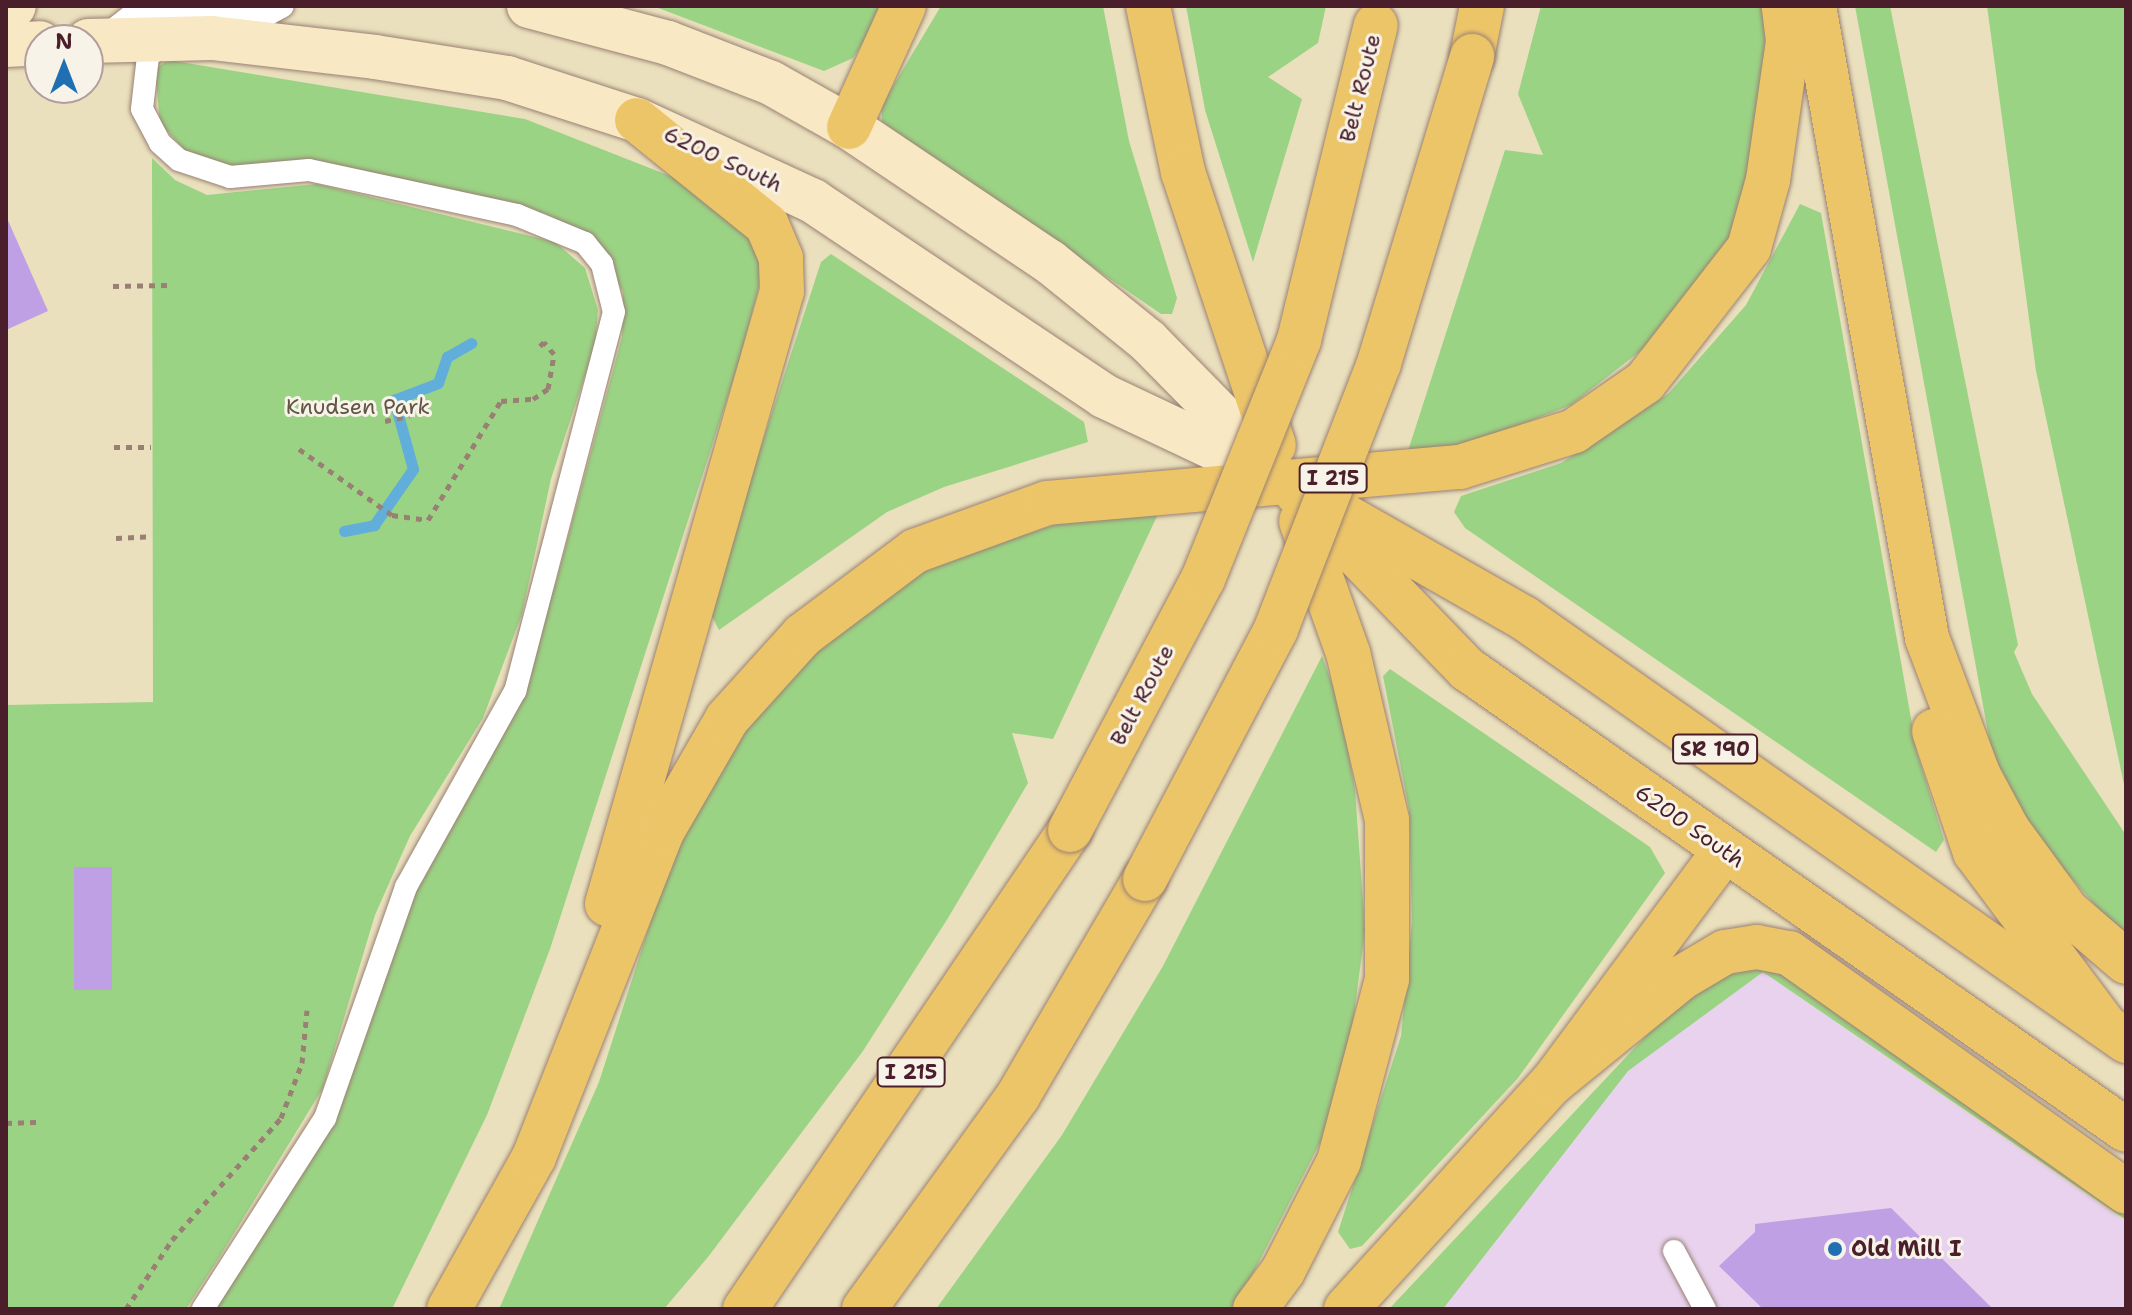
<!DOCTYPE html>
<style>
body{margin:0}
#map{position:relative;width:2132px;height:1315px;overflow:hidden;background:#eae0bd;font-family:"Shantell Sans",sans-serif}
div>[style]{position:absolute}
.built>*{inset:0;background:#e8d2ee}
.green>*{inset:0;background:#9bd385}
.stream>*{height:11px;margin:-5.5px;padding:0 5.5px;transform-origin:5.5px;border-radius:5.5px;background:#62aedb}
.building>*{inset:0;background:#bfa0e5;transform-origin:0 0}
.path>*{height:5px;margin-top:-2.5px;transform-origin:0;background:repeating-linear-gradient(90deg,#9a8074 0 6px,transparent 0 12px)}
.roads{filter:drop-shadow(0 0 2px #9a8074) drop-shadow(0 0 2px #9a8074)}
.service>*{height:22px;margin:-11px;padding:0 11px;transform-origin:11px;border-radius:11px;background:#fff}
.secondary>*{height:44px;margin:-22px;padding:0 22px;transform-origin:22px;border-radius:22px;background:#f8e8c3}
.primary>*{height:44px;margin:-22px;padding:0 22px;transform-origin:22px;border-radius:22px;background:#edc569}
.motorway>*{height:44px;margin:-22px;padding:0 22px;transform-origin:22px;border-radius:22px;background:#edc569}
.bridges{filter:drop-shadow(0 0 2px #9a8074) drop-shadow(0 0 2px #9a8074)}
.motorway-bridge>*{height:44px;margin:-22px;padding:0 22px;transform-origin:22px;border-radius:22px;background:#edc569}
.dots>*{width:22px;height:22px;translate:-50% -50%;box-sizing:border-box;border:4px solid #f7f3e8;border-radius:50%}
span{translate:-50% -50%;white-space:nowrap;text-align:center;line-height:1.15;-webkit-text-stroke:6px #f7f3e8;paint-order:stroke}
.shield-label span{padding:2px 6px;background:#f7f3e8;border:2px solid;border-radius:6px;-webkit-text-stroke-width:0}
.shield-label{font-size:20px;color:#4a1f2b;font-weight:700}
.street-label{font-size:22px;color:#4a1f2b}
.park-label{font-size:22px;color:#625546}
.poi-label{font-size:22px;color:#4a1f2b;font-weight:700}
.left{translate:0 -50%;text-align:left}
.frame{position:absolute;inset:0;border:8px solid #4a1f2b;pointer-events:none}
.north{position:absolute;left:24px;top:24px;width:80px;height:80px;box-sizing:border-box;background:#f7f3e8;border:2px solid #b29e9c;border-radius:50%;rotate:0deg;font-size:22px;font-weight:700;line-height:32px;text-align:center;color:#4a1f2b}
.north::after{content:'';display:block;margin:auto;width:28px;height:36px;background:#1f6fb2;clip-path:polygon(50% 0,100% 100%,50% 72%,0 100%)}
</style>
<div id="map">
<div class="built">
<div style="clip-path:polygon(1763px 972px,2126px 1222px,2126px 1309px,1443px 1309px,1628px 1070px)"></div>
</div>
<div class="green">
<div style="clip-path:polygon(653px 6px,887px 6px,853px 58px,824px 71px)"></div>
<div style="clip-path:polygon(941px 6px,1103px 6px,1129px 141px,1177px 298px,1172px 314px,1161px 314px,882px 122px,881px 106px)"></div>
<div style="clip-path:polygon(1186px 6px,1326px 6px,1318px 43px,1268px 77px,1302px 99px,1253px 262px,1205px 110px)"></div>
<div style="clip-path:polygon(1541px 6px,1762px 6px,1769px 57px,1763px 134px,1730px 237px,1661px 335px,1571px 405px,1465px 446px,1407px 454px,1505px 150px,1543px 155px,1518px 94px)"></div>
<div style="clip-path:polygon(1855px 6px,1890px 6px,2018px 645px,2014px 652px,2032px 694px,2126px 835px,2126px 940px,2029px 830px,1991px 749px)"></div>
<div style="clip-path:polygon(1987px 6px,2126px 6px,2126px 794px,2036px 371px)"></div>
<div style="clip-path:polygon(168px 60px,525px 119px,693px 185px,757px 245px,761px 279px,739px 362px,550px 949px,487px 1115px,392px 1309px,214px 1309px,331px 1123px,401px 915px,506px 729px,556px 582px,622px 337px,623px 292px,591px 236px,546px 214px,310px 161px,228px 169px,192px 158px,160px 123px,155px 69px)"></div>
<div style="clip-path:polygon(152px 158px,175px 180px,207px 195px,317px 184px,555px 242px,585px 268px,598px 310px,595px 345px,551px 479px,522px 614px,483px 718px,410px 836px,375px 915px,323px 1088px,219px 1258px,186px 1309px,6px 1309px,6px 705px,153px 702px)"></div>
<div style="clip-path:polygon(1800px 204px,1821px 213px,1917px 752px,1944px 840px,1936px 852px,1465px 528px,1454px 512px,1461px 496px,1561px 463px,1668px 394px,1746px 305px)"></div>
<div style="clip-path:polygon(831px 254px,1084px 422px,1088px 442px,944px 487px,887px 512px,719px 630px,708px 609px,821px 262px)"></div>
<div style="clip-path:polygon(1158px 514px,1053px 739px,1012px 733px,1028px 783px,948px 918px,863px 1051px,708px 1257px,664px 1309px,499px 1309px,599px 1082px,675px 846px,719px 759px,799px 659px,904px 582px,955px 556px,1064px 522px)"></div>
<div style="clip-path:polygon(1322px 656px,1341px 708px,1355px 790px,1365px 930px,1351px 1038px,1323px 1137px,1242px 1295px,1231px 1309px,936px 1309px,1062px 1135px,1163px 966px)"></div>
<div style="clip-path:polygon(1390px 669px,1650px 847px,1665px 873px,1518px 1078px,1362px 1246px,1350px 1249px,1338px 1232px,1401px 1036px,1412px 921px,1409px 809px,1383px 676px)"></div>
<div style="clip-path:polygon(1759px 967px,1812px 984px,2126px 1204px,2126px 1220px,1763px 972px,1628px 1071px,1443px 1309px,1389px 1309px,1674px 1006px,1723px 976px)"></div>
</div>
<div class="stream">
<div style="left:344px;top:531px;width:31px;rotate:-11deg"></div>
<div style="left:374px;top:525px;width:68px;rotate:-55.1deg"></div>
<div style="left:413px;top:469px;width:72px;rotate:-105.4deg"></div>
<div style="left:394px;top:400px;width:47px;rotate:-21.1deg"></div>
<div style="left:438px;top:383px;width:28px;rotate:-71deg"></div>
<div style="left:447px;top:357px;width:28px;rotate:-30deg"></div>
</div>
<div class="building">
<div style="clip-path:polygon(6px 216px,48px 311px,6px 330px)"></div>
<div style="left:74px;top:867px;width:38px;height:123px"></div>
<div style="clip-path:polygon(1891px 1208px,1993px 1309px,1763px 1309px,1719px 1266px,1755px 1232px,1755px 1224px)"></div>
</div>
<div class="path">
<div style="left:113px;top:286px;width:55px;rotate:-1deg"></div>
<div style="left:385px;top:421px;width:25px;rotate:-12deg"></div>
<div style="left:114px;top:447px;width:37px"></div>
<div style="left:299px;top:449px;width:114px;rotate:35.4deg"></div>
<div style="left:392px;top:515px;width:36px;rotate:8deg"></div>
<div style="left:428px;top:520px;width:140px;rotate:-58.5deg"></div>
<div style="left:501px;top:401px;width:32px;rotate:-4deg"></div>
<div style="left:533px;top:399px;width:18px;rotate:-34deg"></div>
<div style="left:548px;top:389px;width:36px;rotate:-80deg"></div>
<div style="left:554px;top:354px;width:16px;rotate:-130deg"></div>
<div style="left:544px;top:342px;width:11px;rotate:135deg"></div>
<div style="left:116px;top:538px;width:35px;rotate:-3deg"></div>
<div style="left:6px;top:1123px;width:35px;rotate:-2deg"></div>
<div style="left:126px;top:1309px;width:83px;rotate:-56.3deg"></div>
<div style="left:172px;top:1240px;width:164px;rotate:-48.2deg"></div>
<div style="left:281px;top:1118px;width:59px;rotate:-69.1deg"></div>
<div style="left:302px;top:1063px;width:53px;rotate:-84.6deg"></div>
</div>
<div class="roads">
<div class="service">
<div style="left:105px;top:36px;width:33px;rotate:-38deg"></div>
<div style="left:131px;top:16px;width:136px;rotate:-0.4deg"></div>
<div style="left:267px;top:15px;width:18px;rotate:-29deg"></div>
<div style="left:166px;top:43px;width:22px;rotate:144deg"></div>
<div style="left:148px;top:56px;width:53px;rotate:96.5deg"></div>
<div style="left:142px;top:109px;width:38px;rotate:62deg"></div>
<div style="left:160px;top:143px;width:25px;rotate:42deg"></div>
<div style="left:179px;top:160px;width:54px;rotate:18.4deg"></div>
<div style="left:230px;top:177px;width:79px;rotate:-5.1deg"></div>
<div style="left:309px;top:170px;width:213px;rotate:12.2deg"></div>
<div style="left:517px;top:215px;width:74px;rotate:22.4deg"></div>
<div style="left:585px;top:243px;width:27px;rotate:51deg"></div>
<div style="left:602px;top:264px;width:49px;rotate:76deg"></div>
<div style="left:614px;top:312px;width:392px;rotate:104.6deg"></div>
<div style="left:515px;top:691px;width:224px;rotate:119.1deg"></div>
<div style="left:406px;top:887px;width:245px;rotate:109.3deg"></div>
<div style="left:325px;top:1118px;width:227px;rotate:122.6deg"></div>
<div style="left:1674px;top:1251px;width:66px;rotate:61.9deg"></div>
</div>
<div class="secondary">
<div style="left:529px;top:6px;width:144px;rotate:14.9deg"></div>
<div style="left:668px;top:43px;width:110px;rotate:21.2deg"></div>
<div style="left:771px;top:83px;width:90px;rotate:29.4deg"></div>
<div style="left:849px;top:127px;width:242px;rotate:33.9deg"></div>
<div style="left:1050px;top:262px;width:126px;rotate:38.9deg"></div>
<div style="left:1148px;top:341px;width:170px;rotate:45.5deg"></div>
<div style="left:6px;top:8px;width:8px;rotate:-14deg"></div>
<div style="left:88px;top:41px;width:124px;rotate:-1.4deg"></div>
<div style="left:212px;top:38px;width:164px;rotate:6.6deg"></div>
<div style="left:375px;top:57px;width:134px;rotate:9deg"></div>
<div style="left:507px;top:78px;width:137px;rotate:17.9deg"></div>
<div style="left:637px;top:120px;width:194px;rotate:24.7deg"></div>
<div style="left:813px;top:201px;width:350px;rotate:33.8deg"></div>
<div style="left:1104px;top:396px;width:199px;rotate:25.3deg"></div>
<div style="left:6px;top:45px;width:34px;rotate:-3deg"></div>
</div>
<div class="primary">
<div style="left:1296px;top:492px;width:246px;rotate:46deg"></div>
<div style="left:1467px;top:669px;width:804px;rotate:34.97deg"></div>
<div style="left:1331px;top:508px;width:222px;rotate:29.7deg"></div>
<div style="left:1524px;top:618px;width:736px;rotate:35.09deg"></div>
</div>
<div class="motorway">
<div style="left:1148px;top:6px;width:170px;rotate:78.1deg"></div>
<div style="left:1183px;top:172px;width:288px;rotate:71.6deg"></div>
<div style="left:1814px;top:6px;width:642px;rotate:79.86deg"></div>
<div style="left:1927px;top:638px;width:147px;rotate:69.4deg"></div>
<div style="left:1979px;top:776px;width:61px;rotate:61.8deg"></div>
<div style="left:2008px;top:830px;width:100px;rotate:53.9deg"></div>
<div style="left:2067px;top:911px;width:78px;rotate:40.8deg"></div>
<div style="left:1472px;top:56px;width:51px;rotate:-78.7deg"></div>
<div style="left:849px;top:127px;width:133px;rotate:-65.6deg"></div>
<div style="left:1934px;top:731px;width:128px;rotate:71.3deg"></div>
<div style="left:1975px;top:852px;width:217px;rotate:53.2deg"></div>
<div style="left:607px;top:904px;width:637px;rotate:-74.07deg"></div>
<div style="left:782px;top:291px;width:33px;rotate:-92deg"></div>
<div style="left:781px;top:258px;width:36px;rotate:-113deg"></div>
<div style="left:767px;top:225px;width:167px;rotate:-141.1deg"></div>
<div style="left:1552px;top:1083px;width:166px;rotate:-39.1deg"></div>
<div style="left:1681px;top:978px;width:51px;rotate:-30.6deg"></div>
<div style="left:1725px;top:952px;width:32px;rotate:-9deg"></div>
<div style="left:1757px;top:947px;width:33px;rotate:11deg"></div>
<div style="left:1789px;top:953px;width:413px;rotate:35.3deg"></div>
<div style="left:449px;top:1309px;width:174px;rotate:-60.8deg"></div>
<div style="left:534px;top:1157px;width:352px;rotate:-68.5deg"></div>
<div style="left:663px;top:830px;width:128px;rotate:-60deg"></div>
<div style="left:727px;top:719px;width:113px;rotate:-47.9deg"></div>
<div style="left:803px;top:635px;width:140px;rotate:-36.9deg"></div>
<div style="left:915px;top:551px;width:140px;rotate:-20deg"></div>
<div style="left:1047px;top:503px;width:415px;rotate:-5deg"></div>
<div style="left:1460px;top:467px;width:120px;rotate:-17.5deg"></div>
<div style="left:1574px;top:431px;width:86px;rotate:-34.6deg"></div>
<div style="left:1645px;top:382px;width:170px;rotate:-52.2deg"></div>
<div style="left:1749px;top:248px;width:71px;rotate:-74.4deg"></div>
<div style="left:1768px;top:180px;width:140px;rotate:-81.8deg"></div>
<div style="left:1788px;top:41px;width:35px;rotate:-97deg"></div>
<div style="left:745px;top:1309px;width:579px;rotate:-55.84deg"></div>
<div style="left:864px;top:1309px;width:263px;rotate:-54.1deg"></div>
<div style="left:1018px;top:1096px;width:251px;rotate:-59.7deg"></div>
<div style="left:1255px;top:1309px;width:47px;rotate:-53.6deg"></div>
<div style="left:1283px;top:1271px;width:123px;rotate:-63deg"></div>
<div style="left:1339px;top:1161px;width:188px;rotate:-75.2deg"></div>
<div style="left:1387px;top:979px;width:159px;rotate:-90deg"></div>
<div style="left:1387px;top:820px;width:171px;rotate:-103.1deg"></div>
<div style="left:1348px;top:653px;width:140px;rotate:-109.6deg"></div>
<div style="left:1346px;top:1309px;width:306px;rotate:-47.7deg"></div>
<div style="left:1552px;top:1083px;width:289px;rotate:-53.4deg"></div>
</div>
</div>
<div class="bridges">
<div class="motorway-bridge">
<div style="left:1070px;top:830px;width:284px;rotate:-62.1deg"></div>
<div style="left:1203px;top:579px;width:258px;rotate:-68.1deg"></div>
<div style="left:1299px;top:340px;width:324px;rotate:-76.3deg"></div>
<div style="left:1145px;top:879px;width:282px;rotate:-62.3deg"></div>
<div style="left:1276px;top:629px;width:285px;rotate:-68.8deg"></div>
<div style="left:1379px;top:363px;width:321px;rotate:-73.1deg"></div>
</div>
</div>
<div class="dots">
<div style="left:1835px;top:1249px;background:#1f6fb2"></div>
</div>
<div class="shield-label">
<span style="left:1333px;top:478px">I 215</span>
<span style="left:1715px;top:749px">SR 190</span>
<span style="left:911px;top:1072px">I 215</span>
</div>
<div class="street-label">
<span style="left:1360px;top:88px;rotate:-76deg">Belt Route</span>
<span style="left:723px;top:159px;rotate:25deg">6200 South</span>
<span style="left:1142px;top:695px;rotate:-62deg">Belt Route</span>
<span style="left:1690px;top:826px;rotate:35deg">6200 South</span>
</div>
<div class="park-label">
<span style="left:358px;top:407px">Knudsen Park</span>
</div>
<div class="poi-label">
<span class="left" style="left:1851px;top:1249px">Old Mill I</span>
</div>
<div class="frame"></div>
<div class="north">N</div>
</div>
